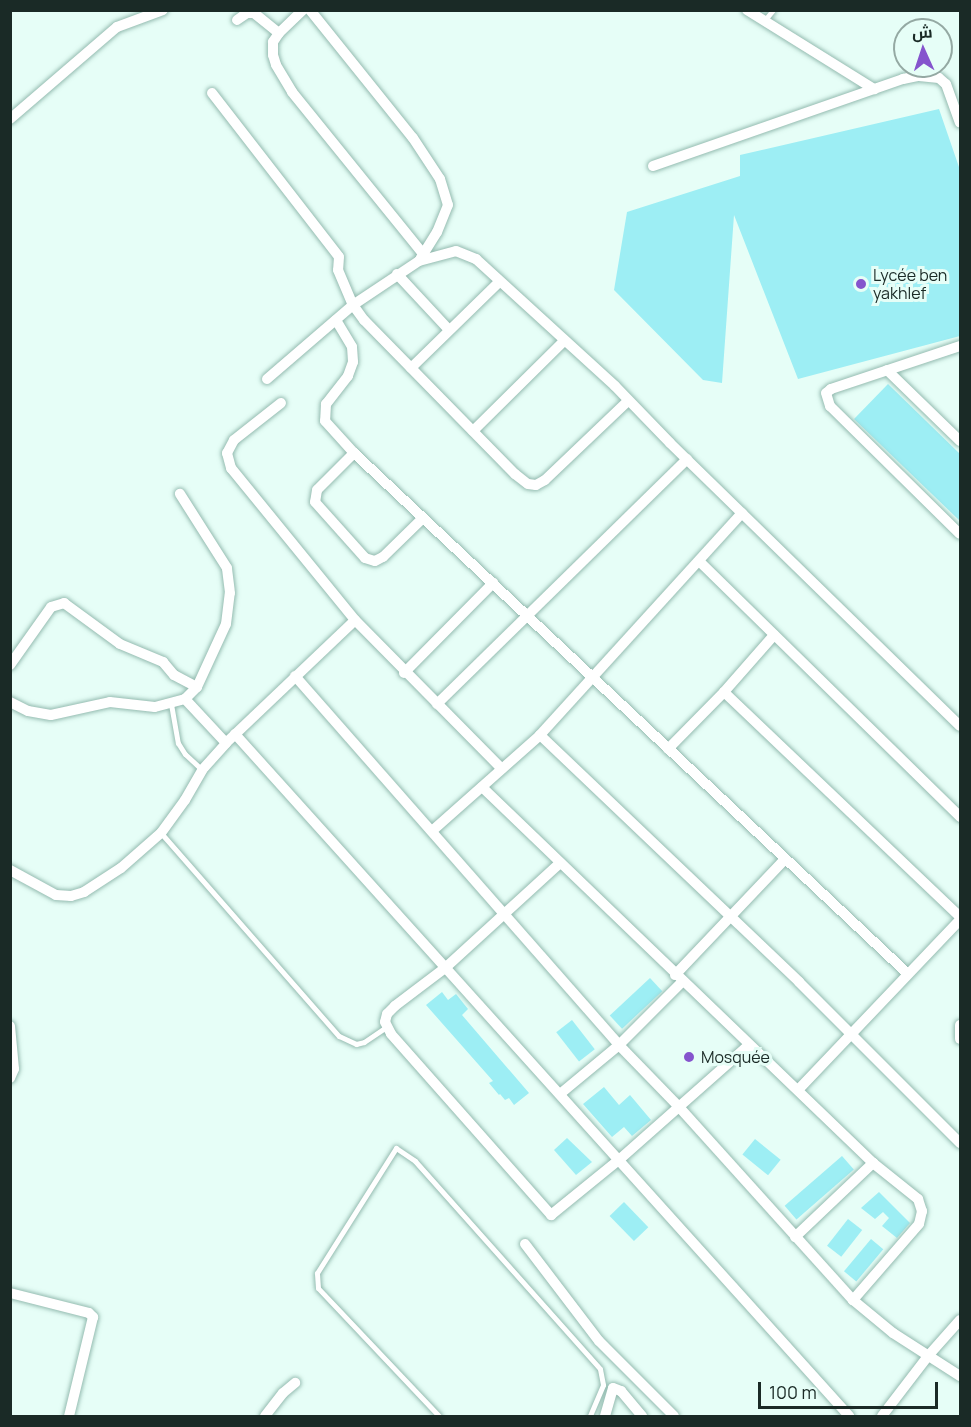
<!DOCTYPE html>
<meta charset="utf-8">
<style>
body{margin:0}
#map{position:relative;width:971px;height:1427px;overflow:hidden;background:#e6fef7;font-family:Manrope,Cairo,sans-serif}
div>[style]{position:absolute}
.building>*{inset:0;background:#9deef4;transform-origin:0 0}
.roads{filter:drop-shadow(0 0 2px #94bbb0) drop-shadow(0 0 2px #94bbb0)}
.lane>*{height:5px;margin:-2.5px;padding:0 2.5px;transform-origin:2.5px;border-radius:2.5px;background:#fff}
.street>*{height:10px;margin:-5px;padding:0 5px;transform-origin:5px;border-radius:5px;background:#fff}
.dots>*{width:16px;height:16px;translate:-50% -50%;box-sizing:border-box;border:3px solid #e6fef7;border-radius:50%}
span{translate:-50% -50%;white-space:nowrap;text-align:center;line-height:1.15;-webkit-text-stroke:6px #e6fef7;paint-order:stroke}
.poi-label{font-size:16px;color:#1a2a26}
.left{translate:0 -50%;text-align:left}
.frame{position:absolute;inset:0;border:12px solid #1a2a26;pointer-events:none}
.north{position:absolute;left:893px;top:18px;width:60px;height:60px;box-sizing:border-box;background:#e6fef7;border:2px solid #94a9a3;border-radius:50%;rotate:357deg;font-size:16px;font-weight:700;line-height:24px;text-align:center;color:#1a2a26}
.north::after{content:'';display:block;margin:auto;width:21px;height:27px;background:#8554cd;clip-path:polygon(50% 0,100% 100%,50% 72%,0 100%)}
.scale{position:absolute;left:758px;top:1382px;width:180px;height:27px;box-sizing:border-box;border:3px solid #1a2a26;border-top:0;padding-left:8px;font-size:18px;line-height:21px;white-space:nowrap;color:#1a2a26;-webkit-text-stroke:4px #e6fef7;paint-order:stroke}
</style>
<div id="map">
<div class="building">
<div style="clip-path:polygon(939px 109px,960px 170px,960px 336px,798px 379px,734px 215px,722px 383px,703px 380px,614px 290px,627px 212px,740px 176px,740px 155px)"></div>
<div style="clip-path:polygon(888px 384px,960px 454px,960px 521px,854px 419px)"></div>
<div style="left:650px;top:978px;width:18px;height:55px;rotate:47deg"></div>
<div style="clip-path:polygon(442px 992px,448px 1000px,456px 994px,468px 1009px,462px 1015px,529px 1093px,514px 1105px,509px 1098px,505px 1100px,500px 1094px,499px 1095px,489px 1083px,493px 1081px,426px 1005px)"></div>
<div style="left:572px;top:1020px;width:37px;height:20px;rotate:52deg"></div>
<div style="clip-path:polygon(604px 1087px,619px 1105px,630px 1095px,651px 1120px,632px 1136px,624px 1127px,612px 1137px,583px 1104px)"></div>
<div style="clip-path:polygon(567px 1138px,592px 1162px,576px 1175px,554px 1150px)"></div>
<div style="left:755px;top:1139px;width:33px;height:20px;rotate:39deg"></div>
<div style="left:842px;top:1156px;width:18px;height:76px;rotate:49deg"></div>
<div style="clip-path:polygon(879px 1192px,910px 1223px,897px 1238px,882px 1226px,889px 1218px,883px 1212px,875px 1219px,861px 1208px)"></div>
<div style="left:624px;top:1202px;width:35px;height:20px;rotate:46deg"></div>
<div style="left:848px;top:1219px;width:18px;height:34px;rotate:38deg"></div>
<div style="left:871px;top:1239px;width:16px;height:42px;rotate:40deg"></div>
</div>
<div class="roads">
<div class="lane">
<div style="left:764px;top:21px;width:14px;rotate:-51deg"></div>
<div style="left:171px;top:704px;width:40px;rotate:80deg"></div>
<div style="left:178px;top:743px;width:13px;rotate:58deg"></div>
<div style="left:185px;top:754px;width:23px;rotate:43deg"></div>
<div style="left:161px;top:833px;width:270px;rotate:48.8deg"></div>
<div style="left:339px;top:1036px;width:19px;rotate:25deg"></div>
<div style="left:356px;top:1044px;width:8px;rotate:-14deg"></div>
<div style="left:364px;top:1042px;width:27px;rotate:-34deg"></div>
<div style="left:439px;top:1416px;width:176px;rotate:-133.4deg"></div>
<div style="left:318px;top:1288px;width:15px;rotate:-94deg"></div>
<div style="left:317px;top:1273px;width:148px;rotate:-57.7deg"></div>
<div style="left:396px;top:1148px;width:23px;rotate:34deg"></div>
<div style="left:415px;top:1161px;width:278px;rotate:48.3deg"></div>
<div style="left:600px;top:1369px;width:16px;rotate:79deg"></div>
<div style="left:603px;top:1385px;width:34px;rotate:113deg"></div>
</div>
<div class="street">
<div style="left:310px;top:10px;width:164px;rotate:51.2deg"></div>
<div style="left:413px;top:138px;width:49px;rotate:56.6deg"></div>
<div style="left:440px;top:179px;width:27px;rotate:73deg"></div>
<div style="left:448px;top:205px;width:29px;rotate:112deg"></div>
<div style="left:437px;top:232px;width:31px;rotate:122deg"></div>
<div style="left:747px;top:10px;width:150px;rotate:31.9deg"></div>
<div style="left:237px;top:20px;width:12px;rotate:-35deg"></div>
<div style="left:247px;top:13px;width:7px"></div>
<div style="left:254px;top:13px;width:32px;rotate:39deg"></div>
<div style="left:279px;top:33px;width:11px;rotate:124deg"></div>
<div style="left:273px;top:42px;width:13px;rotate:90deg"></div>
<div style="left:273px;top:55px;width:10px;rotate:73deg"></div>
<div style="left:276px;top:65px;width:31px;rotate:59deg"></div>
<div style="left:292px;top:92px;width:208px;rotate:51deg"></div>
<div style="left:279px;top:33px;width:33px;rotate:-44deg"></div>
<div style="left:212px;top:93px;width:207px;rotate:52.2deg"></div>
<div style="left:339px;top:257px;width:13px;rotate:94deg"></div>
<div style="left:338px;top:270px;width:38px;rotate:67deg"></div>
<div style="left:353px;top:305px;width:19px;rotate:54deg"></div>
<div style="left:364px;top:320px;width:216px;rotate:45.6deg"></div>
<div style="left:515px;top:474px;width:16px;rotate:38deg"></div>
<div style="left:528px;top:484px;width:8px;rotate:7deg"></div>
<div style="left:536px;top:485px;width:10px;rotate:-29deg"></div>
<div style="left:545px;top:480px;width:115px;rotate:-43.6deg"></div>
<div style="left:10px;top:119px;width:141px;rotate:-40.7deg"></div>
<div style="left:117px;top:27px;width:49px;rotate:-20.3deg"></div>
<div style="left:653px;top:166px;width:265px;rotate:-19.2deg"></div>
<div style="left:903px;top:79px;width:16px;rotate:-11deg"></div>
<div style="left:919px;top:76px;width:20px;rotate:6deg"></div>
<div style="left:939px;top:78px;width:9px;rotate:41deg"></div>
<div style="left:946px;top:84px;width:41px;rotate:70.3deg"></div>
<div style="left:397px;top:274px;width:76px;rotate:47.1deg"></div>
<div style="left:336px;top:320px;width:31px;rotate:59deg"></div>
<div style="left:352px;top:347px;width:15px;rotate:86deg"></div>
<div style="left:353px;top:362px;width:15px;rotate:110deg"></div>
<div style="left:348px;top:376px;width:36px;rotate:128deg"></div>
<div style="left:326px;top:404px;width:17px;rotate:93deg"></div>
<div style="left:325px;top:421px;width:43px;rotate:47.8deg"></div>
<div style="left:354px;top:453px;width:760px;rotate:43.24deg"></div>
<div style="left:960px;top:346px;width:136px;rotate:161.6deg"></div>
<div style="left:831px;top:389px;width:6px;rotate:141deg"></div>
<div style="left:826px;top:393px;width:14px;rotate:73deg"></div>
<div style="left:830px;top:406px;width:182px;rotate:44.6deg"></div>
<div style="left:411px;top:368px;width:124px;rotate:-44.3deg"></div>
<div style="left:887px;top:370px;width:102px;rotate:44.2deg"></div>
<div style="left:267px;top:379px;width:113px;rotate:-40.7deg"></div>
<div style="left:353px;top:305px;width:79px;rotate:-33.7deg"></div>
<div style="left:419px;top:261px;width:38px;rotate:-15deg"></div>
<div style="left:456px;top:251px;width:22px;rotate:22deg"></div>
<div style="left:476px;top:259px;width:188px;rotate:42.4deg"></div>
<div style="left:615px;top:386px;width:79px;rotate:46deg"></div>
<div style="left:670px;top:443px;width:405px;rotate:44.3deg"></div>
<div style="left:281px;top:403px;width:60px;rotate:141.8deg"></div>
<div style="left:234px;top:440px;width:15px;rotate:118deg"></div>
<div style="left:227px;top:453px;width:16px;rotate:75deg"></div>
<div style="left:231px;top:468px;width:196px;rotate:50.8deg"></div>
<div style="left:355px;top:620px;width:209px;rotate:45.4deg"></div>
<div style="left:473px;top:431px;width:128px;rotate:-44.7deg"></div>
<div style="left:354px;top:453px;width:52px;rotate:135deg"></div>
<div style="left:317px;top:490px;width:12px;rotate:99deg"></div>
<div style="left:315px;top:502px;width:75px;rotate:48.2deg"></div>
<div style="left:365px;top:558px;width:10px;rotate:17deg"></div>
<div style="left:375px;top:561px;width:9px;rotate:-27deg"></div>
<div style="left:383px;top:557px;width:56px;rotate:-44.3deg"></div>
<div style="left:699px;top:561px;width:366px;rotate:44.4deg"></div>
<div style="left:10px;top:665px;width:71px;rotate:-54.7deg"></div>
<div style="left:51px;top:607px;width:14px;rotate:-17deg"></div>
<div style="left:64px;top:603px;width:69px;rotate:36.2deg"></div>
<div style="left:120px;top:644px;width:47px;rotate:22.7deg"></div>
<div style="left:163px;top:662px;width:17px;rotate:50deg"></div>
<div style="left:174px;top:675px;width:26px;rotate:28deg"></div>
<div style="left:404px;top:673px;width:127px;rotate:-45.3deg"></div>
<div style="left:295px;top:676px;width:491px;rotate:48.7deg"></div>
<div style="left:619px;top:1045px;width:88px;rotate:45.9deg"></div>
<div style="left:680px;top:1108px;width:258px;rotate:48deg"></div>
<div style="left:853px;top:1300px;width:52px;rotate:39.5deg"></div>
<div style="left:893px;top:1333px;width:80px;rotate:32.7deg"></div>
<div style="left:724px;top:692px;width:326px;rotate:43.6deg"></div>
<div style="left:185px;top:699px;width:60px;rotate:47deg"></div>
<div style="left:10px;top:702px;width:20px;rotate:27deg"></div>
<div style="left:28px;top:711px;width:23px;rotate:10deg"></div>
<div style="left:51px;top:715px;width:60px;rotate:-12.4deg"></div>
<div style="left:110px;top:702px;width:45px;rotate:6.3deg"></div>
<div style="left:155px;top:707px;width:31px;rotate:-15deg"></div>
<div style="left:185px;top:699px;width:17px;rotate:-45deg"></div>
<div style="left:197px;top:687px;width:69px;rotate:-65.3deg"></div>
<div style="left:226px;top:624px;width:31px;rotate:-83deg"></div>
<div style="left:230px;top:593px;width:25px;rotate:-97deg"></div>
<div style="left:227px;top:568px;width:88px;rotate:-122.4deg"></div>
<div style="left:437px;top:704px;width:350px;rotate:-44.4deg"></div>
<div style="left:235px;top:734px;width:918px;rotate:48deg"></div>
<div style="left:540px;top:735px;width:358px;rotate:43.6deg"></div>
<div style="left:799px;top:982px;width:228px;rotate:45deg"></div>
<div style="left:668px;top:749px;width:80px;rotate:-45.5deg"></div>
<div style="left:724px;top:692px;width:76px;rotate:-48.7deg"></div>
<div style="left:482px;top:787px;width:542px;rotate:43.88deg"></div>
<div style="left:873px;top:1163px;width:58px;rotate:38.7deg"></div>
<div style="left:918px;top:1199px;width:13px;rotate:72deg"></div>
<div style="left:922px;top:1211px;width:13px;rotate:103deg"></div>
<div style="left:919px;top:1224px;width:101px;rotate:131deg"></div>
<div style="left:432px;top:831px;width:144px;rotate:-41.6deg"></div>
<div style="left:540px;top:735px;width:300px;rotate:-47.7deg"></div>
<div style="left:560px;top:863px;width:156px;rotate:137.6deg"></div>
<div style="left:445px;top:968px;width:63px;rotate:142.8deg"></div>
<div style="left:395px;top:1006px;width:11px;rotate:135deg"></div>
<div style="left:387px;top:1014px;width:8px;rotate:104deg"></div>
<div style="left:385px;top:1022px;width:13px;rotate:63deg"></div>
<div style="left:391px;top:1034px;width:242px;rotate:48.5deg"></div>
<div style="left:551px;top:1215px;width:89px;rotate:-39.1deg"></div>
<div style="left:620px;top:1159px;width:172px;rotate:-41.5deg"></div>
<div style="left:10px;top:870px;width:52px;rotate:28.5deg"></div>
<div style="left:56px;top:895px;width:15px;rotate:4deg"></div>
<div style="left:71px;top:896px;width:14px;rotate:-17deg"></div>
<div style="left:84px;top:892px;width:44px;rotate:-33deg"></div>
<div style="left:121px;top:868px;width:53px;rotate:-41.2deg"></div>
<div style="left:161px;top:833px;width:41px;rotate:-54deg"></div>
<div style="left:185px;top:800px;width:34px;rotate:-60deg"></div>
<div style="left:202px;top:770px;width:36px;rotate:-48deg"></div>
<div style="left:226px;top:743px;width:178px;rotate:-43.6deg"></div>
<div style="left:675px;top:975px;width:160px;rotate:-46.5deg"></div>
<div style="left:960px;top:1025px;width:14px;rotate:90deg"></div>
<div style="left:10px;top:1026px;width:43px;rotate:84.7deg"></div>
<div style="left:14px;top:1069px;width:10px;rotate:114deg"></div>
<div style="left:798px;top:1090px;width:235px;rotate:-46.4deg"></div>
<div style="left:560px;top:1094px;width:77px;rotate:-39.7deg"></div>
<div style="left:619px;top:1045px;width:89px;rotate:-45deg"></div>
<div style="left:795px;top:1237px;width:108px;rotate:-43.5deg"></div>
<div style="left:525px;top:1244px;width:122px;rotate:52.7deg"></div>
<div style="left:599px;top:1341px;width:106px;rotate:45deg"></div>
<div style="left:10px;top:1293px;width:81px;rotate:14.2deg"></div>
<div style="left:89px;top:1313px;width:6px;rotate:45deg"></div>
<div style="left:93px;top:1317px;width:102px;rotate:103.6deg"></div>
<div style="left:265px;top:1416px;width:29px;rotate:-52deg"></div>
<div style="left:283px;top:1393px;width:16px;rotate:-40deg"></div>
<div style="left:605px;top:1416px;width:29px;rotate:-74deg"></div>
<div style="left:613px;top:1388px;width:9px;rotate:21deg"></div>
<div style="left:621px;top:1391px;width:33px;rotate:50deg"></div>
<div style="left:882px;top:1416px;width:76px;rotate:-52.5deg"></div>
<div style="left:928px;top:1356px;width:48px;rotate:-48.4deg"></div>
</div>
</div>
<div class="dots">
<div style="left:861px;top:284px;background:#8554cd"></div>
<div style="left:689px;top:1057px;background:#8554cd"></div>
</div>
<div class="poi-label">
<span class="left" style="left:873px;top:284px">Lycée ben<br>yakhlef</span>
<span class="left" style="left:701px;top:1057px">Mosquée</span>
</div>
<div class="frame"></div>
<div class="north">ش</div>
<div class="scale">100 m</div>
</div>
